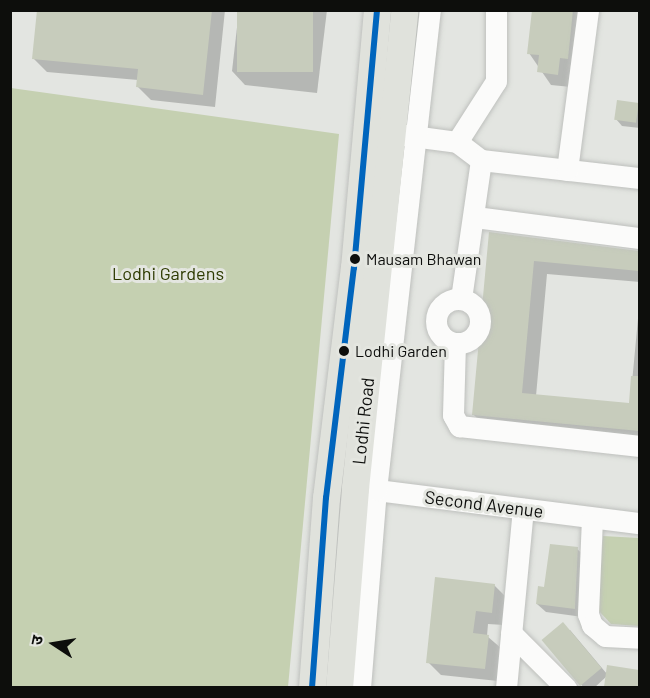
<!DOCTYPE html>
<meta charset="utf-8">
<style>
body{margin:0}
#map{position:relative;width:650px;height:698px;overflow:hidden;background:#e3e5e1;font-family:Barlow,"Noto Sans Devanagari",sans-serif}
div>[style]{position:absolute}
.green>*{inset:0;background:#c5d0b1}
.shadow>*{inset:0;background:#0003}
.building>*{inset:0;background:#c7ccbc;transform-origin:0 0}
.roads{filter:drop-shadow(0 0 2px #bec0bd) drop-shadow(0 0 2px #bec0bd)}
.minor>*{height:21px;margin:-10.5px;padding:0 10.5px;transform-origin:10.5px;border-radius:10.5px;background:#fbfbfa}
.minor>.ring{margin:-10.5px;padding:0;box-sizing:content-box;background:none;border:21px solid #fbfbfa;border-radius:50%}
.major>*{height:27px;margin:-13.5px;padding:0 13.5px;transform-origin:13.5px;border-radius:13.5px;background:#e0e2dc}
.bus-1>*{height:6px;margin:-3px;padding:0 3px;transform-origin:3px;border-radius:3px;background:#0065bd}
.dots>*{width:16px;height:16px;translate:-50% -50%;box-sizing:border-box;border:3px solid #e4e6e0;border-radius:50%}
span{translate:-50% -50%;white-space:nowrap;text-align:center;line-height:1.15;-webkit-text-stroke:6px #e4e6e0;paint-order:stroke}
.bus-label{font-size:16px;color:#0d0e0c}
.left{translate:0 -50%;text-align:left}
.park-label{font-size:18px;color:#2d3a00}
.street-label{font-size:18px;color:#0d0e0c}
.frame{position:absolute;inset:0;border:12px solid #0d0e0c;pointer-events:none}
.north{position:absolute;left:24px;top:614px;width:60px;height:60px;-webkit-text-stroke:4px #e4e6e0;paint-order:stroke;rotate:282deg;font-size:16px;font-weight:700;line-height:24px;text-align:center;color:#0d0e0c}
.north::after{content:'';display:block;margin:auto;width:21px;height:27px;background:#0d0e0c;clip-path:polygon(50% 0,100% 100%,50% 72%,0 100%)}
</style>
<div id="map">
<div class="green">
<div style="clip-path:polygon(11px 88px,339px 134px,288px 687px,11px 687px)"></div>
<div style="clip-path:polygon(603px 536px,639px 538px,639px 626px,611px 624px,598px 610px)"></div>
</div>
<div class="shadow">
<div style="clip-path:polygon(38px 10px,225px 10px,215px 107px,151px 100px,138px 87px,138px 80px,47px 72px,34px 59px)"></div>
<div style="clip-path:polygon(239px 10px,327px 10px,317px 93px,245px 85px,232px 71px)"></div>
<div style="clip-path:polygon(534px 10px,587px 10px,571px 87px,551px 85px,529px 53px)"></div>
<div style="clip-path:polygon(618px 102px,640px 104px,640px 128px,622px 126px,616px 119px)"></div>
<div style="clip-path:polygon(490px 233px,640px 252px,640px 282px,547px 274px,536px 396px,630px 404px,640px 297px,640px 442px,486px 427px,473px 414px)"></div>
<div style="clip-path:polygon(577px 549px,586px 557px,583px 617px,546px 612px,537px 604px)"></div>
<div style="clip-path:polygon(494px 585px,507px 598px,504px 625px,488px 624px,487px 636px,502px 649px,498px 681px,441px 675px,428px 662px)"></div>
<div style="clip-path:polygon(570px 630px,607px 674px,608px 667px,640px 671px,640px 688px,605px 688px,607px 676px,594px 688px,584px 688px,544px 641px)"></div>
</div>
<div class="building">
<div style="clip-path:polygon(37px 10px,212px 10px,203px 95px,136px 87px,138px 69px,32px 59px)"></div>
<div style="left:237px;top:10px;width:76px;height:62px"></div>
<div style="clip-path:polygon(532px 10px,573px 10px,568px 59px,560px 58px,558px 75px,537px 72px,539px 55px,527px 54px)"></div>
<div style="left:617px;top:100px;width:22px;height:20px;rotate:8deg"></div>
<div style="clip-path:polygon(489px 232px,639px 251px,639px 271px,534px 261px,522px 393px,629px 403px,631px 376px,639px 376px,639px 431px,472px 415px)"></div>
<div style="clip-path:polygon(550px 544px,578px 547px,575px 609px,536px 604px,538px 586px,544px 587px)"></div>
<div style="clip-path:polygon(435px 577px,495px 584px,492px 613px,476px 611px,473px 633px,489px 635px,485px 669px,426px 663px)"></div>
<div style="left:563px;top:622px;width:60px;height:28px;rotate:50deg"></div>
<div style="clip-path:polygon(607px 665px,639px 670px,639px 687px,604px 687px)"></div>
</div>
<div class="roads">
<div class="minor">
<div style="left:405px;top:135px;width:52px;rotate:7.7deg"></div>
<div style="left:457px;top:142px;width:30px;rotate:37deg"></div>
<div style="left:481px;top:160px;width:140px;rotate:98.2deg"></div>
<div style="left:457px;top:142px;width:72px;rotate:-57.4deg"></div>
<div style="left:496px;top:81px;width:71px;rotate:-90deg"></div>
<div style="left:481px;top:160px;width:160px;rotate:6.5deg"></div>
<div style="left:567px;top:170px;width:161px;rotate:-82.5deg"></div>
<div style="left:475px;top:217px;width:166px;rotate:7.3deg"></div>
<div class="ring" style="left:436px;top:299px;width:23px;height:23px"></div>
<div style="left:455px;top:343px;width:72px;rotate:91.6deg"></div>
<div style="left:453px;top:415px;width:13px;rotate:61deg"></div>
<div style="left:459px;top:426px;width:182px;rotate:6.3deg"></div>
<div style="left:361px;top:488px;width:281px;rotate:7.2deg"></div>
<div style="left:592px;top:518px;width:96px;rotate:92.4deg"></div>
<div style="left:588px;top:614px;width:12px;rotate:70deg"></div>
<div style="left:592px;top:625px;width:17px;rotate:40deg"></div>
<div style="left:605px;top:636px;width:35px;rotate:3deg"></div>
<div style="left:511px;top:633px;width:78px;rotate:45deg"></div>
<div style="left:360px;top:688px;width:199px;rotate:-85.4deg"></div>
<div style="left:376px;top:490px;width:483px;rotate:-83.6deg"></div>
<div style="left:506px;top:688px;width:180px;rotate:-84.6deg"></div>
</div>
<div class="major">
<div style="left:312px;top:688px;width:191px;rotate:-85.8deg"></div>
<div style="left:326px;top:498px;width:232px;rotate:-83.1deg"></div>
<div style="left:354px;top:268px;width:259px;rotate:-84.9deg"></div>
<div style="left:339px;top:688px;width:201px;rotate:-85.4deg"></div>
<div style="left:355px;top:488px;width:481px;rotate:-84.1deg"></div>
</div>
</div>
<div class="bus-1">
<div style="left:312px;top:688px;width:191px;rotate:-85.8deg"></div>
<div style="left:326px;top:498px;width:232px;rotate:-83.1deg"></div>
<div style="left:354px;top:268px;width:259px;rotate:-84.9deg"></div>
</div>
<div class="dots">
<div style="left:355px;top:259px;background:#0d0e0c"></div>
<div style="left:344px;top:351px;background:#0d0e0c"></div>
</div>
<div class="bus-label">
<span class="left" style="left:366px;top:259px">Mausam Bhawan</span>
<span class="left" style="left:355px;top:351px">Lodhi Garden</span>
</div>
<div class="park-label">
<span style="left:168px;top:273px">Lodhi Gardens</span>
</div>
<div class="street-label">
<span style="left:363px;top:421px;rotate:-84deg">Lodhi Road</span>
<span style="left:484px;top:504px;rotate:7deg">Second Avenue</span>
</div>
<div class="frame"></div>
<div class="north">उ</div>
</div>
